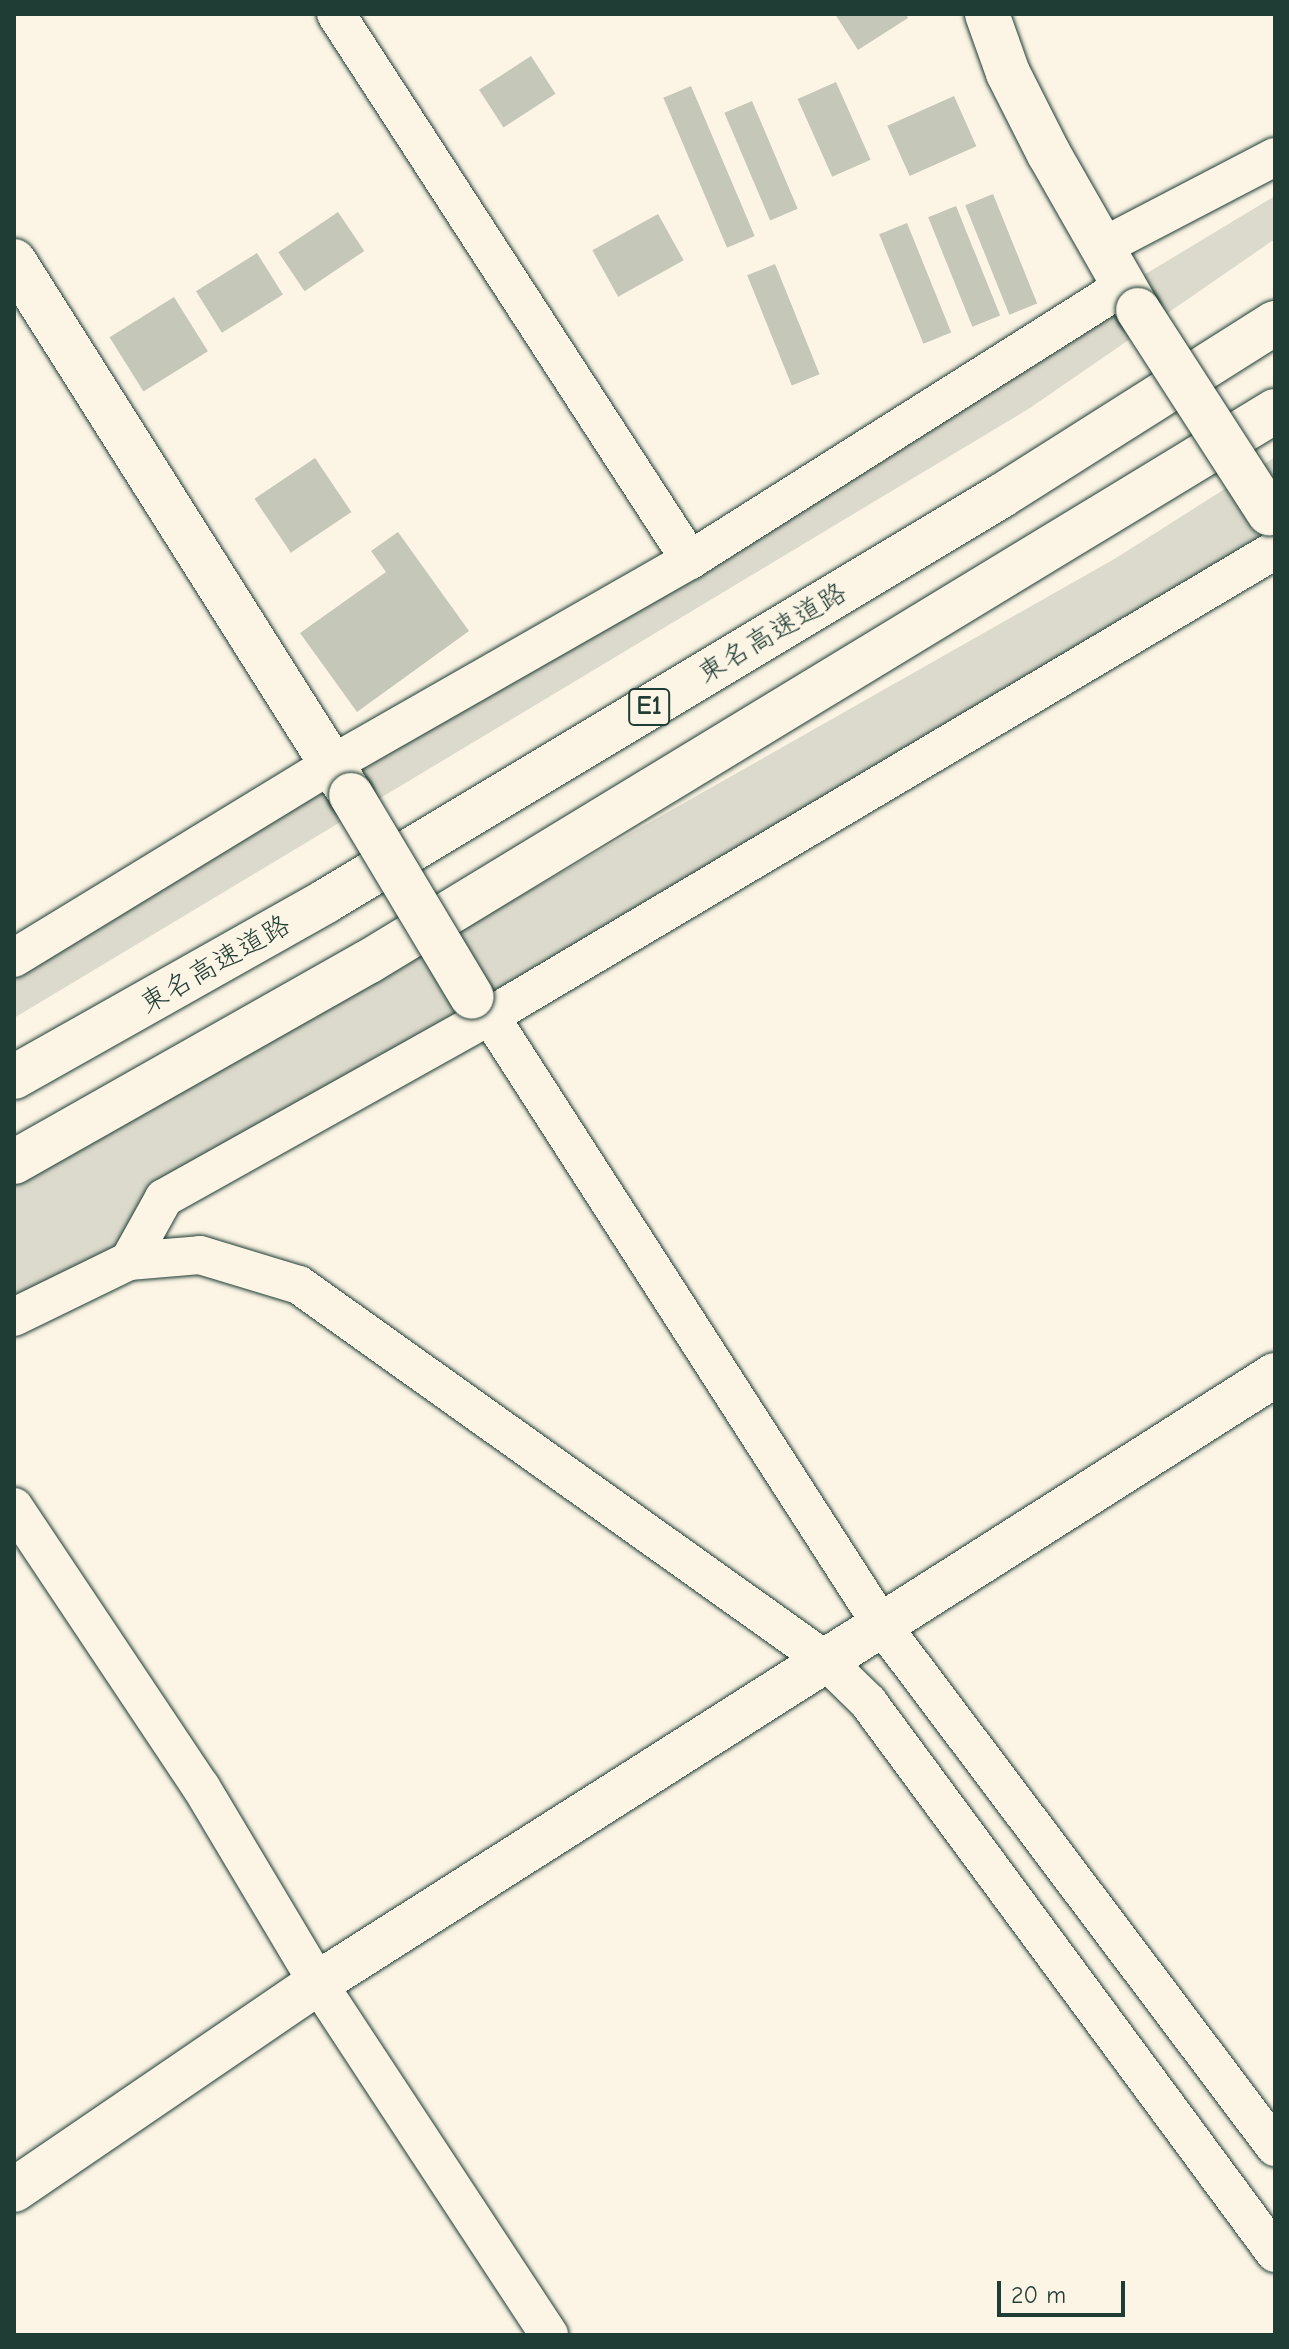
<!DOCTYPE html>
<meta charset="utf-8">
<style>
body{margin:0}
#map{position:relative;width:1289px;height:2349px;overflow:hidden;background:#fcf5e5;font-family:"Comic Neue","Klee One",sans-serif}
div>[style]{position:absolute}
.green>*{inset:0;background:#dcdacc}
.building>*{inset:0;background:#c5c7b9;transform-origin:0 0}
.roads{filter:drop-shadow(0 0 2px #1f3d34) drop-shadow(0 0 2px #1f3d34)}
.street>*{height:38px;margin:-19px;padding:0 19px;transform-origin:19px;border-radius:19px;background:#fcf5e5}
.secondary>*{height:44px;margin:-22px;padding:0 22px;transform-origin:22px;border-radius:22px;background:#fcf5e5}
.highway>*{height:44px;margin:-22px;padding:0 22px;transform-origin:22px;border-radius:22px;background:#fcf5e5}
.bridges{filter:drop-shadow(0 0 2px #1f3d34) drop-shadow(0 0 2px #1f3d34)}
.secondary-bridge>*{height:44px;margin:-22px;padding:0 22px;transform-origin:22px;border-radius:22px;background:#fcf5e5}
span{translate:-50% -50%;white-space:nowrap;text-align:center;line-height:1.15;-webkit-text-stroke:7px #fcf5e5;paint-order:stroke}
.shield-label span{padding:2px 6px;background:#fcf5e5;border:2px solid;border-radius:6px;-webkit-text-stroke-width:0}
.shield-label{font-size:26px;color:#1f3d34;font-weight:700}
.street-label{font-size:28px;color:#1f3d34}
.frame{position:absolute;inset:0;border:16px solid #1f3d34;pointer-events:none}
.scale{position:absolute;left:997px;top:2281px;width:128px;height:36px;box-sizing:border-box;border:4px solid #1f3d34;border-top:0;padding-left:10px;font-size:24px;line-height:28px;white-space:nowrap;color:#1f3d34;-webkit-text-stroke:6px #fcf5e5;paint-order:stroke}
</style>
<div id="map">
<div class="green">
<div style="clip-path:polygon(1275px 196px,1275px 239px,1030px 408px,14px 1018px,14px 938px,332px 764px)"></div>
<div style="clip-path:polygon(1275px 457px,1275px 549px,416px 1035px,164px 1198px,129px 1261px,14px 1322px,14px 1183px,1116px 558px)"></div>
</div>
<div class="building">
<div style="clip-path:polygon(835px 14px,906px 14px,908px 18px,858px 50px)"></div>
<div style="left:531px;top:56px;width:45px;height:62px;rotate:57deg"></div>
<div style="left:836px;top:82px;width:85px;height:42px;rotate:66deg"></div>
<div style="left:691px;top:86px;width:163px;height:30px;rotate:67deg"></div>
<div style="left:954px;top:96px;width:55px;height:73px;rotate:66deg"></div>
<div style="left:752px;top:101px;width:117px;height:30px;rotate:67deg"></div>
<div style="left:993px;top:194px;width:118px;height:30px;rotate:68deg"></div>
<div style="left:956px;top:206px;width:118px;height:30px;rotate:68deg"></div>
<div style="left:338px;top:212px;width:47px;height:72px;rotate:56deg"></div>
<div style="left:658px;top:214px;width:53px;height:75px;rotate:61deg"></div>
<div style="left:907px;top:223px;width:118px;height:30px;rotate:68deg"></div>
<div style="left:257px;top:253px;width:49px;height:72px;rotate:58deg"></div>
<div style="left:775px;top:264px;width:119px;height:30px;rotate:68deg"></div>
<div style="left:174px;top:297px;width:64px;height:76px;rotate:58deg"></div>
<div style="left:315px;top:458px;width:65px;height:73px;rotate:56deg"></div>
<div style="clip-path:polygon(398px 532px,469px 631px,357px 712px,300px 633px,386px 572px,371px 551px)"></div>
</div>
<div class="roads">
<div class="street">
<div style="left:336px;top:14px;width:651px;rotate:57.04deg"></div>
<div style="left:1100px;top:248px;width:197px;rotate:-27.5deg"></div>
<div style="left:14px;top:958px;width:373px;rotate:-31.4deg"></div>
<div style="left:332px;top:764px;width:412px;rotate:-29.7deg"></div>
<div style="left:690px;top:560px;width:513px;rotate:-32.27deg"></div>
<div style="left:472px;top:997px;width:26px;rotate:47deg"></div>
<div style="left:490px;top:1016px;width:723px;rotate:57.26deg"></div>
<div style="left:881px;top:1624px;width:655px;rotate:53.01deg"></div>
<div style="left:129px;top:1261px;width:72px;rotate:-60.9deg"></div>
<div style="left:164px;top:1198px;width:373px;rotate:-29.2deg"></div>
<div style="left:490px;top:1016px;width:913px;rotate:-30.69deg"></div>
<div style="left:14px;top:1317px;width:128px;rotate:-26deg"></div>
<div style="left:129px;top:1261px;width:71px;rotate:-4.8deg"></div>
<div style="left:200px;top:1255px;width:103px;rotate:16.9deg"></div>
<div style="left:299px;top:1285px;width:645px;rotate:35.47deg"></div>
<div style="left:824px;top:1659px;width:62px;rotate:44.3deg"></div>
<div style="left:868px;top:1702px;width:685px;rotate:53.55deg"></div>
<div style="left:14px;top:1507px;width:337px;rotate:56.3deg"></div>
<div style="left:201px;top:1787px;width:228px;rotate:59.2deg"></div>
<div style="left:318px;top:1983px;width:421px;rotate:56.7deg"></div>
</div>
<div class="secondary">
<div style="left:987px;top:14px;width:63px;rotate:70.4deg"></div>
<div style="left:1008px;top:73px;width:91px;rotate:63.2deg"></div>
<div style="left:1049px;top:154px;width:180px;rotate:60.3deg"></div>
<div style="left:14px;top:261px;width:631px;rotate:57.74deg"></div>
<div style="left:14px;top:2190px;width:368px;rotate:-34.3deg"></div>
<div style="left:318px;top:1983px;width:1134px;rotate:-32.43deg"></div>
</div>
<div class="highway">
<div style="left:14px;top:1077px;width:358px;rotate:-29.4deg"></div>
<div style="left:326px;top:901px;width:787px;rotate:-30.96deg"></div>
<div style="left:1001px;top:496px;width:324px;rotate:-32.3deg"></div>
<div style="left:14px;top:1162px;width:407px;rotate:-29.5deg"></div>
<div style="left:368px;top:962px;width:1061px;rotate:-31.28deg"></div>
</div>
</div>
<div class="bridges">
<div class="secondary-bridge">
<div style="left:1138px;top:310px;width:242px;rotate:57.2deg"></div>
<div style="left:351px;top:795px;width:235px;rotate:59.1deg"></div>
</div>
</div>
<div class="shield-label">
<span style="left:649px;top:707px">E1</span>
</div>
<div class="street-label">
<span style="left:772px;top:633px;rotate:-31deg">東名高速道路</span>
<span style="left:215px;top:964px;rotate:-30deg">東名高速道路</span>
</div>
<div class="frame"></div>
<div class="scale">20 m</div>
</div>
